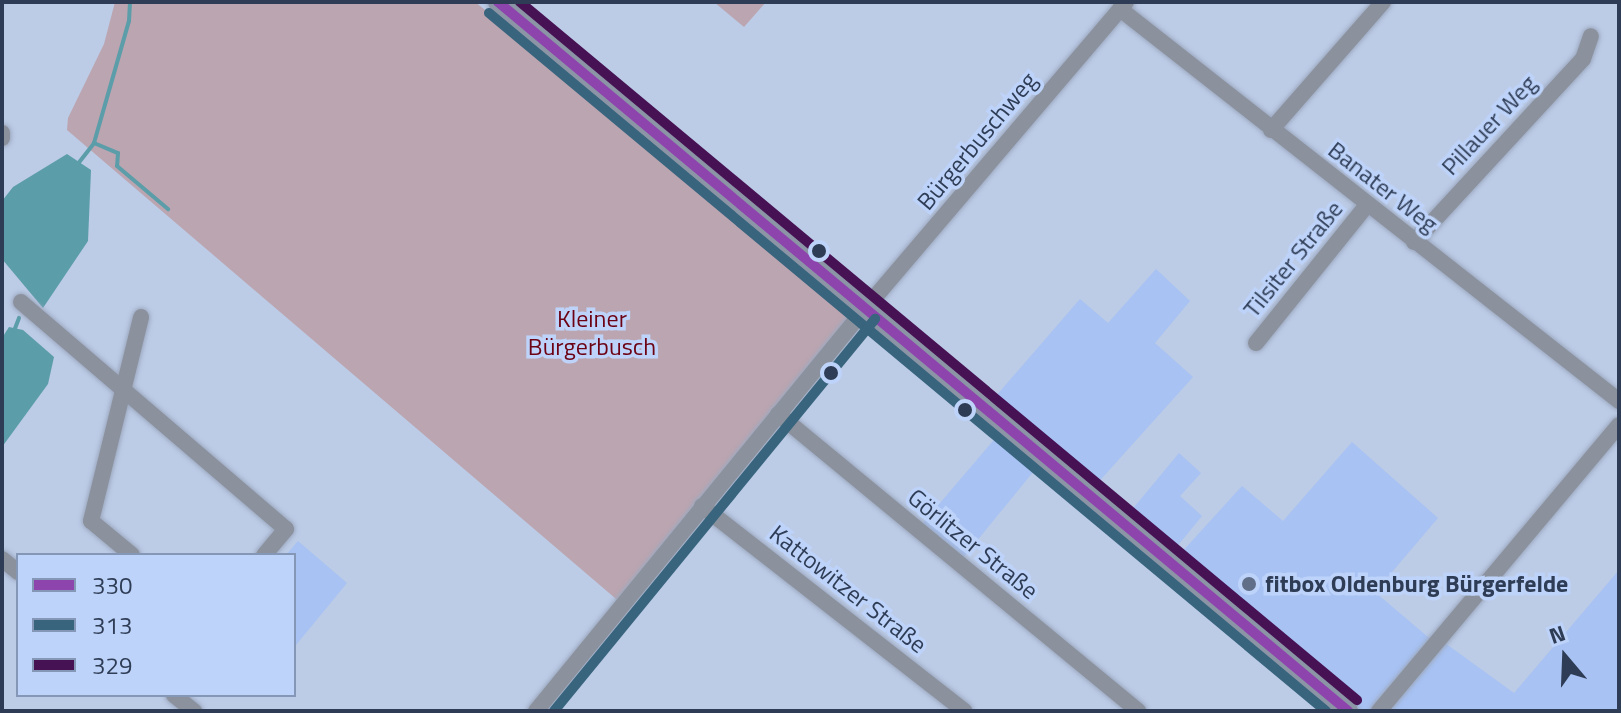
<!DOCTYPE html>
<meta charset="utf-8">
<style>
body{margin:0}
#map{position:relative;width:1621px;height:713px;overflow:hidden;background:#bccbe6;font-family:"Titillium Web",sans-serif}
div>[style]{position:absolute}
.built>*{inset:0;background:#a7c2f3}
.green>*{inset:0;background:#bba5b0}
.water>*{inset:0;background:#5b9da9}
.stream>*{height:4px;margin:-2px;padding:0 2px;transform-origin:2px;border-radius:2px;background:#5b9da9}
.roads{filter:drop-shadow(0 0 2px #9da9c0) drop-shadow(0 0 2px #9da9c0)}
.minor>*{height:16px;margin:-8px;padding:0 8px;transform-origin:8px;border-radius:8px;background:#8b929e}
.major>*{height:20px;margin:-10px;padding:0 10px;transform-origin:10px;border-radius:10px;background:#8b95a6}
.bus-1>*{height:10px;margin:-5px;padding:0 5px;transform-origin:5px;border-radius:5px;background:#8e44ad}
.bus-2>*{height:10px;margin:-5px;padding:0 5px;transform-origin:5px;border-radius:5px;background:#38647d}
.bus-3>*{height:10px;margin:-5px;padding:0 5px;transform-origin:5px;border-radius:5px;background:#461254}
.dots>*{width:22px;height:22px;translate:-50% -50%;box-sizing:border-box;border:4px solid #bed3f9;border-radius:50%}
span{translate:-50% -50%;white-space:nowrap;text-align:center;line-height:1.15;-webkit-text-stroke:7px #bed3f9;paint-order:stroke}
.street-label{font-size:24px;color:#2e3c55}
.park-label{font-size:24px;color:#6c0314}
.poi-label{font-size:24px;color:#2e3c55;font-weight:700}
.left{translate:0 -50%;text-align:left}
.frame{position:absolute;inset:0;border:4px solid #2e3c55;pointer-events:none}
.legend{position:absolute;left:16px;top:553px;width:280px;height:144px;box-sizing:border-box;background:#bed3f9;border:2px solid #8497b7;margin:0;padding:10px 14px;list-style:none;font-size:24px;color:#2e3c55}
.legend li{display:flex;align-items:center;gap:16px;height:40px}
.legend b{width:40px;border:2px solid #8497b7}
.north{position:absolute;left:1525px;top:617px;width:80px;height:80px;-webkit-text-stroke:6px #bed3f9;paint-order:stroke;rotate:341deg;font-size:22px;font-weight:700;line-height:32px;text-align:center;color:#2e3c55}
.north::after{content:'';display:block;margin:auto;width:28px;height:36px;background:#2e3c55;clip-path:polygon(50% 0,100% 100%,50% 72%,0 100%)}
</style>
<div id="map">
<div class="built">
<div style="clip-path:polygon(1156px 269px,1190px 301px,1155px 343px,1193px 377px,1094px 487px,1051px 450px,958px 564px,917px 530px,1016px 414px,996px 396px,1080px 299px,1108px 323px)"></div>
<div style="clip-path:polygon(1352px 442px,1438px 518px,1375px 592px,1435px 643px,1379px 711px,1348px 711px,1171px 564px,1242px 486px,1283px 521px)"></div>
<div style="clip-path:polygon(1179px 453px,1201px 473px,1180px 496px,1202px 516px,1166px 560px,1121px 523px)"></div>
<div style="clip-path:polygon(298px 541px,347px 583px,296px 645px,294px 555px,286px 555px)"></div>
<div style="clip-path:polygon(1619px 570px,1619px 711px,1389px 711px,1445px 643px,1514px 693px)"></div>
</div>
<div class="green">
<div style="clip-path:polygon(115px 2px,475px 2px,864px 310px,622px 604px,67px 130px,68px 118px,104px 44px)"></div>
<div style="clip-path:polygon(714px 2px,766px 2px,744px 27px)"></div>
</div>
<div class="water">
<div style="clip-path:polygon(67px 154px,91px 170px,88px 241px,43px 308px,2px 259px,2px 201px,13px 187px)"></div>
<div style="clip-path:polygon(9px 327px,23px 330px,54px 357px,48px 384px,2px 447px,2px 338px)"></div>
</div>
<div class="stream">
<div style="left:94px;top:143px;width:26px;rotate:23deg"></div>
<div style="left:118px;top:153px;width:13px;rotate:94deg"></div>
<div style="left:117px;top:166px;width:67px;rotate:40.1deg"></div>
<div style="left:77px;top:165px;width:28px;rotate:-52deg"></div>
<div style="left:94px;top:143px;width:127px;rotate:-74deg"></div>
<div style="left:129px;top:21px;width:19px;rotate:-87deg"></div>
<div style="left:14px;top:331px;width:14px;rotate:-69deg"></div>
</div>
<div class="roads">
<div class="minor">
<div style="left:1120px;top:9px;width:635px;rotate:38.15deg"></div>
<div style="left:1271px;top:130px;width:170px;rotate:-48.8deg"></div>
<div style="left:2px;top:133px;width:5px;rotate:90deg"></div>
<div style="left:1414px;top:242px;width:249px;rotate:-47.3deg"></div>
<div style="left:1583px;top:59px;width:24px;rotate:-71deg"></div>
<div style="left:21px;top:302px;width:349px;rotate:40.6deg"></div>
<div style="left:286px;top:529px;width:34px;rotate:130deg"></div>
<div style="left:1256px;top:343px;width:177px;rotate:-51.2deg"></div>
<div style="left:778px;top:414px;width:467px;rotate:39.5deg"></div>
<div style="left:702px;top:506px;width:333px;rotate:38deg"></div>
<div style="left:132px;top:555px;width:53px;rotate:-140.3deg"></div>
<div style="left:91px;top:521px;width:210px;rotate:-76.2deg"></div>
<div style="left:2px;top:559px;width:21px;rotate:39deg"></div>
<div style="left:174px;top:695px;width:26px;rotate:39deg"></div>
<div style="left:536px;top:711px;width:518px;rotate:-50.72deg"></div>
<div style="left:864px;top:310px;width:404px;rotate:-49.6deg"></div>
<div style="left:1379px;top:711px;width:373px;rotate:-50deg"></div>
</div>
<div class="major">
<div style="left:498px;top:2px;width:1107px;rotate:39.83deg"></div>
</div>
</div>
<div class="bus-1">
<div style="left:498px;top:2px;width:1107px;rotate:39.83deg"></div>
</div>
<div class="bus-2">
<div style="left:489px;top:13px;width:1090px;rotate:39.83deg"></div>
<div style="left:554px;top:711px;width:507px;rotate:-50.69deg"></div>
</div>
<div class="bus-3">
<div style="left:520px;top:2px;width:1090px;rotate:39.83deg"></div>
</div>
<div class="dots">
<div style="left:819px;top:251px;background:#2e3c55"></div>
<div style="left:831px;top:373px;background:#2e3c55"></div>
<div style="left:965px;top:410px;background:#2e3c55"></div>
<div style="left:1249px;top:584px;background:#606e88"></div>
</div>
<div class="street-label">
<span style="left:1489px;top:125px;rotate:-47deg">Pillauer Weg</span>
<span style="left:977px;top:141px;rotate:-50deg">Bürgerbuschweg</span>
<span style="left:1383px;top:187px;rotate:38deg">Banater Weg</span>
<span style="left:1293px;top:259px;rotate:-51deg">Tilsiter Straße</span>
<span style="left:973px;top:544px;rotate:39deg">Görlitzer Straße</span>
<span style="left:848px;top:589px;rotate:38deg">Kattowitzer Straße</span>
</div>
<div class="park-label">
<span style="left:592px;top:333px">Kleiner<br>Bürgerbusch</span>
</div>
<div class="poi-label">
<span class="left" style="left:1265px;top:584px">fitbox Oldenburg Bürgerfelde</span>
</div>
<div class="frame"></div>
<ul class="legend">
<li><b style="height:10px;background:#8e44ad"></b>330</li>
<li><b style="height:10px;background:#38647d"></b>313</li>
<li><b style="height:10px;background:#461254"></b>329</li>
</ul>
<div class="north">N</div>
</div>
